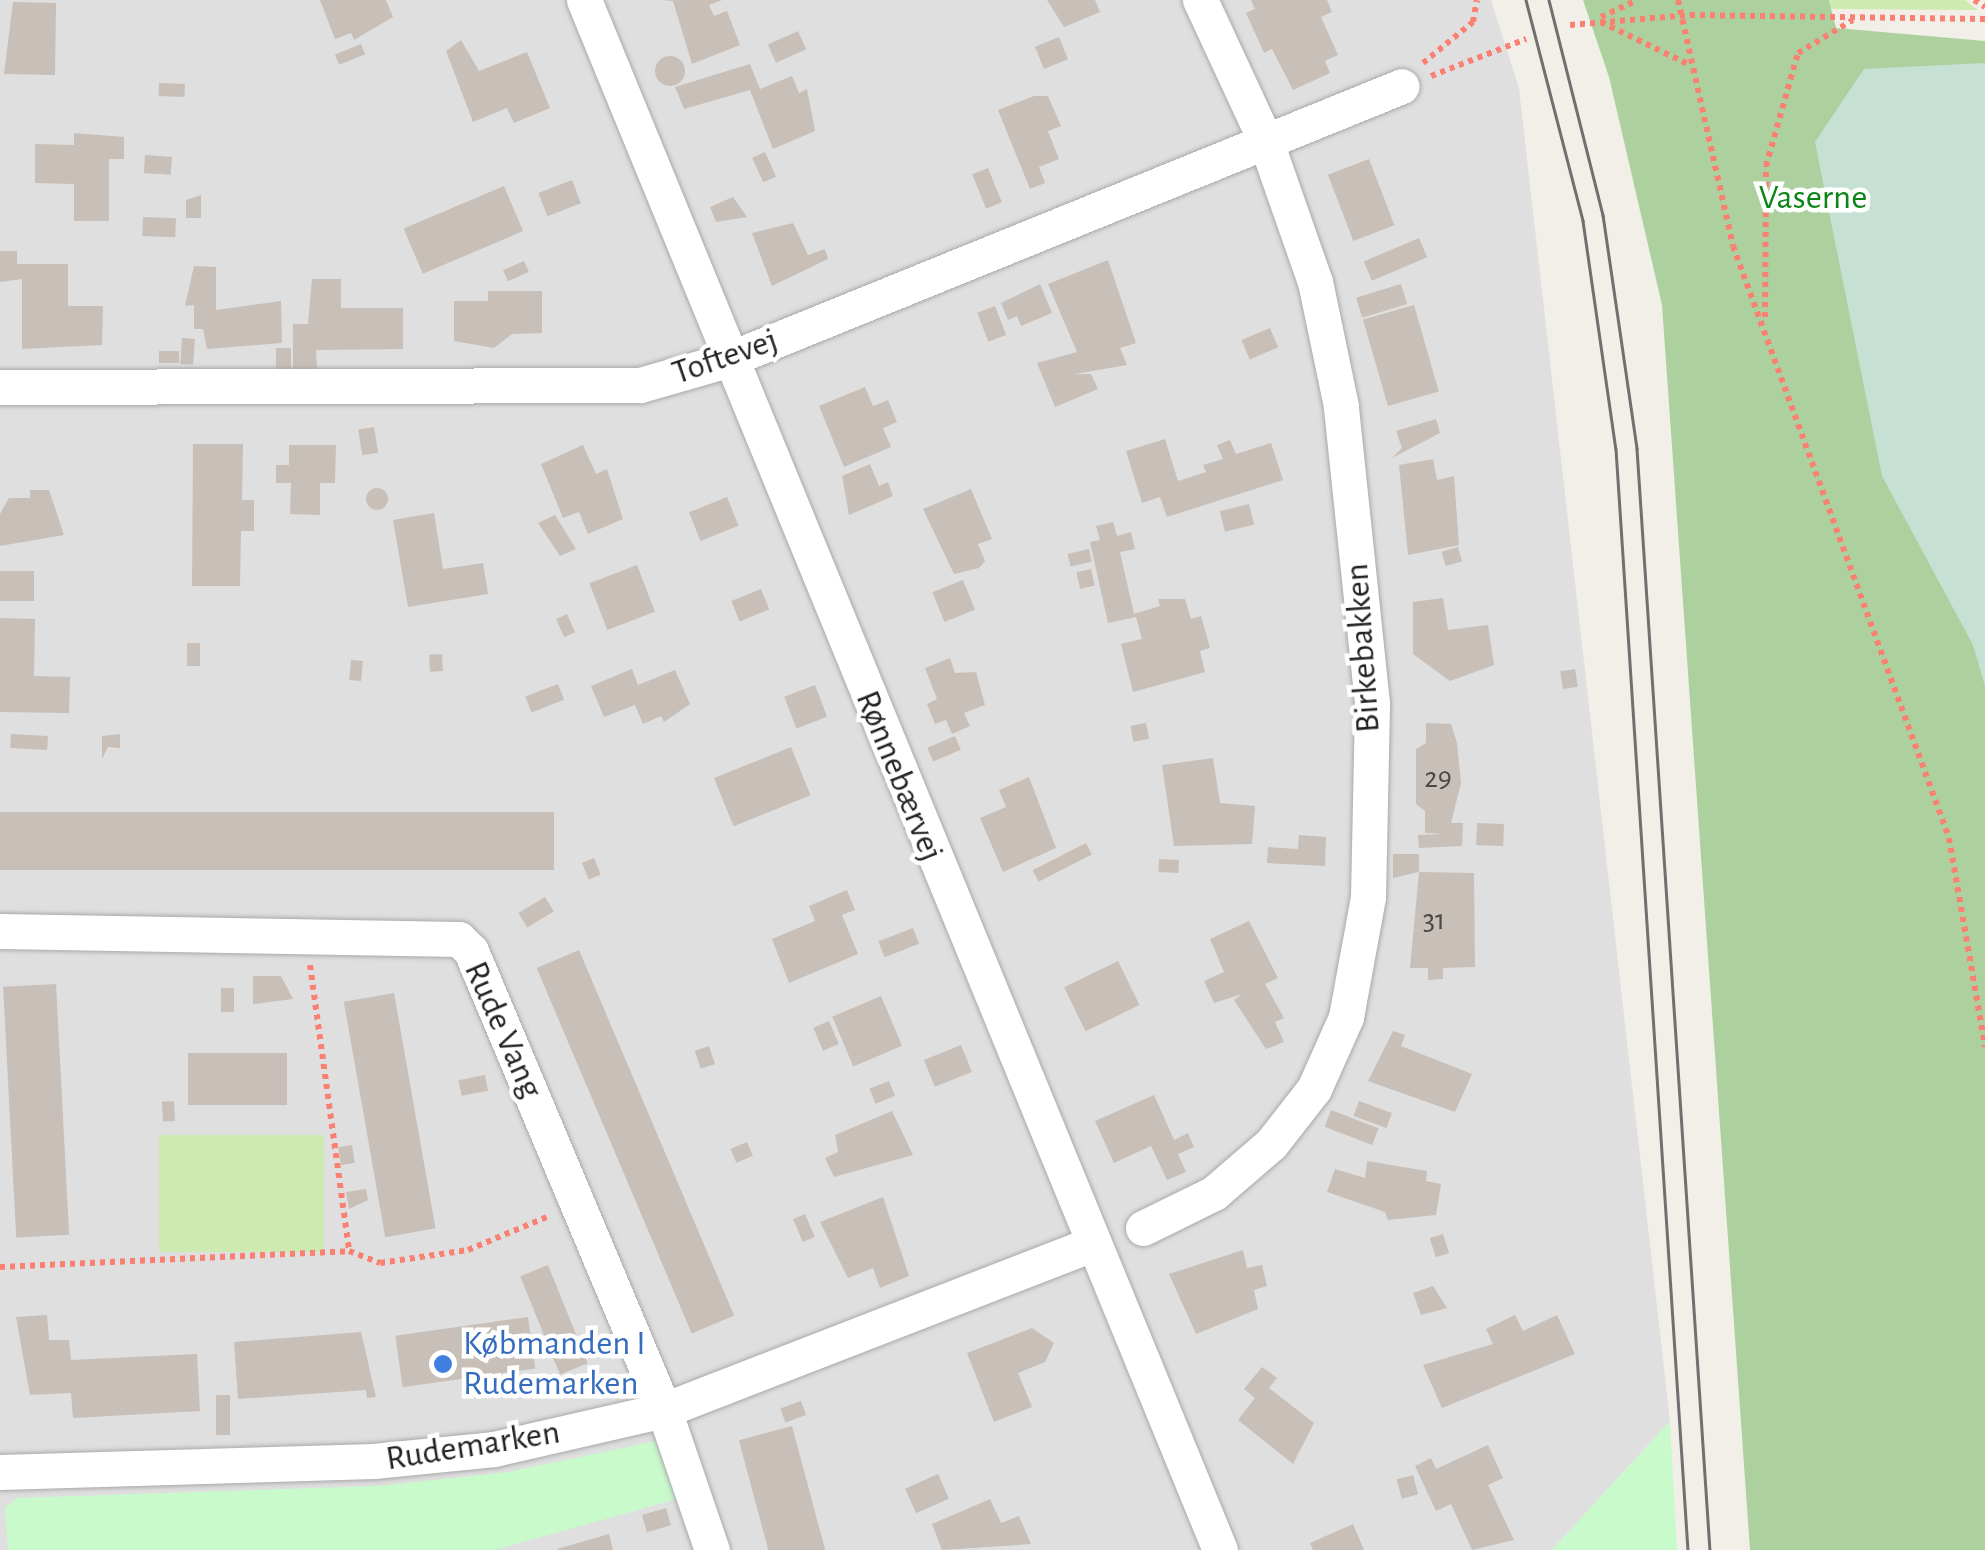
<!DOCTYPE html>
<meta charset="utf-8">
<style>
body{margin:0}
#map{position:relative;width:1985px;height:1550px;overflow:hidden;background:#f2efe9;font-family:"Alegreya Sans",sans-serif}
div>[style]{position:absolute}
.residential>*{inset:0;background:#e0dfdf}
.grass>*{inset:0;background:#cdebb0;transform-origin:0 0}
.forest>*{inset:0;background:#add19e}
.wetland>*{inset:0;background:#c6e0d4}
.park>*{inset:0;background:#c8facc}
.building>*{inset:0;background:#c7bfb8;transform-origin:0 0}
.round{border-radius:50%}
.path>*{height:6px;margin-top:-3px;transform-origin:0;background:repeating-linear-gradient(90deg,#fa8072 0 5px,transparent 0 10px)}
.roads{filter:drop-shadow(0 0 2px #a9a9a9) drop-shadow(0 0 2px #a9a9a9)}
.street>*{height:35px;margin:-17.5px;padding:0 17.5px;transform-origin:17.5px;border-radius:17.5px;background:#fff}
.tram>*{height:2.5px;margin:-1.25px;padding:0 1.25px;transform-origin:1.25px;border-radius:1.25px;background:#707070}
.dots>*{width:28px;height:28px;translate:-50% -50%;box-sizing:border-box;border:5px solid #fff;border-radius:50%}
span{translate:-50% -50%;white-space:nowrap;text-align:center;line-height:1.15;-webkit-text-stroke:9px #fff;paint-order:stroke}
.number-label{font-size:30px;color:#4b4948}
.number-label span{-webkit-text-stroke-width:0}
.park-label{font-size:35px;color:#0c8416}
.street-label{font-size:35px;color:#222}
.shop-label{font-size:35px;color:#366cbe}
.left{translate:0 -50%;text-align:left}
</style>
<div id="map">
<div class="residential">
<div style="clip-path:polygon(0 0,1491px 0,1519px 88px,1670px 1421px,1552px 1550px,0 1550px)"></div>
</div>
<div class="grass">
<div style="clip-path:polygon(1829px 0,1965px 0,1978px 10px,1831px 9px)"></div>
<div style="left:159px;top:1135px;width:165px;height:117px"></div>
</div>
<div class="forest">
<div style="clip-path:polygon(1583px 0,1829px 0,1836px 28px,1985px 41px,1985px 1550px,1750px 1550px,1662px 305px,1609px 77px)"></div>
</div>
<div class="wetland">
<div style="clip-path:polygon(1985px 63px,1985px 686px,1973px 645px,1882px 476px,1815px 142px,1864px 69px)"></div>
</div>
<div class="park">
<div style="clip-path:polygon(1670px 1421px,1677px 1550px,1552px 1550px)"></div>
<div style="clip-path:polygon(656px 1441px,677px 1499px,495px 1550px,8px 1550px,5px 1507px,18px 1498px,377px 1486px,508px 1472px)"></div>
</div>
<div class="building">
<div style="clip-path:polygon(320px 0,386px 0,393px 17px,354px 40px,351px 33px,335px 39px)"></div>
<div style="clip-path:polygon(661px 0,722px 0,709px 5px,714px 16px,727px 11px,740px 45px,692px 64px,673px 1px)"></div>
<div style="clip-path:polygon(1047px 0,1095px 0,1100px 12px,1064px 27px)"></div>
<div style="clip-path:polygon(1251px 0,1327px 0,1332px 12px,1321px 17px,1338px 55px,1325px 61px,1330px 73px,1293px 90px,1272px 49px,1264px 53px,1246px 13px,1255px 9px)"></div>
<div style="clip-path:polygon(13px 2px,56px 3px,55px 75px,4px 74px)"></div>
<div style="left:798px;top:31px;width:20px;height:33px;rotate:66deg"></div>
<div style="left:1059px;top:37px;width:24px;height:26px;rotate:68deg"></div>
<div style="clip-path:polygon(461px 40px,479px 71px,527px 52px,550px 108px,514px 123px,507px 108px,473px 122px,446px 51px)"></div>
<div style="left:361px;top:44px;width:11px;height:28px;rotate:68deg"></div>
<div class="round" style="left:655px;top:56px;width:30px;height:30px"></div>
<div style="clip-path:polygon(750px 64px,760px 89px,792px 76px,799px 93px,807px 89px,815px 131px,773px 149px,750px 90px,684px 109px,675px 87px)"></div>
<div style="left:159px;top:83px;width:26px;height:13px;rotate:2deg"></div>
<div style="clip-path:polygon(1034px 96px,1048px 96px,1061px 126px,1048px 131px,1059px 159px,1039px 167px,1045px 183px,1030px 189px,998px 110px)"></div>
<div style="clip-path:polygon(74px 133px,124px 137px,124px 159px,109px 159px,109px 221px,74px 221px,74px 184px,35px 183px,35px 144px,74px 145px)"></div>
<div style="left:765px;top:152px;width:27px;height:14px;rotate:66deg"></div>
<div style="left:145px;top:155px;width:27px;height:18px;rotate:4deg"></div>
<div style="left:1369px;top:159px;width:71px;height:44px;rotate:69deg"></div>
<div style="left:988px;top:168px;width:37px;height:17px;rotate:68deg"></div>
<div style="left:572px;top:180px;width:25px;height:36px;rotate:69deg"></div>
<div style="left:504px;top:186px;width:49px;height:109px;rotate:67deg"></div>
<div style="clip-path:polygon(201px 195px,201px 218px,186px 218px,186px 200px)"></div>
<div style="clip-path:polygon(733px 197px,747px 217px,716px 222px,710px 207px)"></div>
<div style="left:143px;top:217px;width:33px;height:19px;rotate:2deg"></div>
<div style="clip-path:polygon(793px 223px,808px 255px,825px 249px,828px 259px,772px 286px,752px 233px)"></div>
<div style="left:1419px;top:238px;width:21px;height:60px;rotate:67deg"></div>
<div style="clip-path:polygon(0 251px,17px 251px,17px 264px,68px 264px,68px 306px,103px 306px,102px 345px,22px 349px,22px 279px,0 282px)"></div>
<div style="clip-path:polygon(1108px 260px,1136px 343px,1120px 348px,1127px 365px,1075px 374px,1091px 374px,1098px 389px,1055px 407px,1037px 363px,1077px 352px,1048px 284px)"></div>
<div style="left:524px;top:261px;width:12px;height:23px;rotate:66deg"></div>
<div style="clip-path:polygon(194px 266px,216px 267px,216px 310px,281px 301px,282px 343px,207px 349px,203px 329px,194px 329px,194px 305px,185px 306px)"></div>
<div style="clip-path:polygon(312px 279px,341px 279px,341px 308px,403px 308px,403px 349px,316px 350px,317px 369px,293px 370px,293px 324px,308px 324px)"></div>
<div style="clip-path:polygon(1040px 284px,1052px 313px,1021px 326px,1017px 316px,1008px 320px,1001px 303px)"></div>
<div style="left:1401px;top:284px;width:21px;height:47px;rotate:73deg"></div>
<div style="clip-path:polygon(488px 291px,542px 291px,542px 333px,512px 334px,494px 348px,454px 341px,454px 301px,488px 301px)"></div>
<div style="left:1414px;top:305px;width:90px;height:53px;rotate:74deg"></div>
<div style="left:995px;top:306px;width:31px;height:19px;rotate:69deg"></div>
<div style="left:1270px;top:328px;width:21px;height:31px;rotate:67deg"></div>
<div style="left:182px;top:338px;width:13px;height:26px;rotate:4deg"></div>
<div style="left:291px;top:348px;width:23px;height:15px;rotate:90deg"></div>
<div style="left:159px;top:351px;width:20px;height:12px"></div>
<div style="clip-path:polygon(865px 387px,873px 406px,888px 400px,897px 422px,883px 428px,891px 447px,844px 467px,819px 406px)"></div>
<div style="clip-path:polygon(1436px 419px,1440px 433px,1392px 458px,1402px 448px,1396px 431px)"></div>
<div style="left:374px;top:427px;width:26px;height:16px;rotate:81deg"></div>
<div style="clip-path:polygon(1165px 439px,1178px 481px,1206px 472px,1203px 465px,1223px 459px,1217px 445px,1230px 440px,1236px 454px,1271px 443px,1283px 480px,1167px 517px,1160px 497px,1142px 503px,1126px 451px)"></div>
<div style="clip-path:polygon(193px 444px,243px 444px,242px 500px,254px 500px,254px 531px,241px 531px,240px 586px,192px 586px)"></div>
<div style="clip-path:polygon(289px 445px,336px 445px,335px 483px,320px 483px,320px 515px,290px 514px,291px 483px,276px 483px,276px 465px,289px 465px)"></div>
<div style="clip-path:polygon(583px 445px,596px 474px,607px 469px,623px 519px,588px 534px,579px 512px,563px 518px,541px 464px)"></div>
<div style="clip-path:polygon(1433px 459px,1437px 480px,1454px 476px,1459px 545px,1408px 555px,1399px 465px)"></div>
<div style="clip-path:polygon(870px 464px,879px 486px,888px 482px,893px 496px,849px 515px,842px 476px)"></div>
<div class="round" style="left:366px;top:488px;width:22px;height:22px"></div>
<div style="clip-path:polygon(971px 489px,992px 539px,978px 544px,985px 561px,979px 568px,954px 574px,923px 509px)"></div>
<div style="clip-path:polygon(30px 490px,49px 490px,64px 535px,0 546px,0 514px,9px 498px,30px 498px)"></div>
<div style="left:727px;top:497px;width:31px;height:41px;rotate:68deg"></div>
<div style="left:1249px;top:504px;width:21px;height:30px;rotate:76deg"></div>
<div style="clip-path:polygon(434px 513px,443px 569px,483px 563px,488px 594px,408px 607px,393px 520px)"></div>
<div style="clip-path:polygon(555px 515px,576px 549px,560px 556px,538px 523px)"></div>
<div style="clip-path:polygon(1113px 522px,1117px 536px,1131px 532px,1135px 549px,1120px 552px,1134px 614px,1160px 606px,1158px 599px,1185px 599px,1191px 619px,1201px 616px,1210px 648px,1200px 651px,1205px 672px,1133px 692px,1121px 644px,1142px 639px,1136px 617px,1108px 623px,1090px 542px,1100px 540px,1096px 526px)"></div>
<div style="left:1458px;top:547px;width:15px;height:17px;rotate:74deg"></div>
<div style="left:1089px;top:549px;width:13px;height:22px;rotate:77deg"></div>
<div style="left:637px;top:565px;width:50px;height:51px;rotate:69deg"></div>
<div style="left:1091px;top:569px;width:17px;height:15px;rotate:77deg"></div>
<div style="left:0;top:571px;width:34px;height:30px"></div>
<div style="left:963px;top:580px;width:32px;height:33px;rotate:68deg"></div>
<div style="left:761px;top:589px;width:22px;height:32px;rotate:68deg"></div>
<div style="clip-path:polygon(1443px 598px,1448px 630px,1488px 625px,1494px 665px,1450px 681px,1413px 654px,1413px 602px)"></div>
<div style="left:567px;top:614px;width:20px;height:12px;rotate:66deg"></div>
<div style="clip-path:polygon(0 618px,35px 619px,34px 676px,70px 677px,69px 713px,0 712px)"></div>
<div style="left:187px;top:643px;width:13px;height:23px"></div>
<div style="left:442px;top:654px;width:17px;height:13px;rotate:87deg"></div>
<div style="clip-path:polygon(950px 658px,955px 673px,976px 672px,985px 705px,964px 713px,970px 726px,952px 734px,946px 720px,935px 724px,927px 704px,937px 699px,925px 668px)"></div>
<div style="left:351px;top:660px;width:12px;height:20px;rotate:5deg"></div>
<div style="clip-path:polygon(632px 669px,638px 685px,675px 670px,690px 704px,664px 722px,661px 716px,643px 724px,635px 705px,604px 717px,591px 686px)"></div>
<div style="left:1575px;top:669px;width:18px;height:15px;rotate:81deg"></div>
<div style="left:558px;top:684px;width:17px;height:35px;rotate:69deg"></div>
<div style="left:815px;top:685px;width:34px;height:33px;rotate:69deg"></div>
<div style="left:1146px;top:723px;width:16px;height:16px;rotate:79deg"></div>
<div style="clip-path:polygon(1426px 723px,1451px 724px,1457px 743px,1461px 783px,1451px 823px,1463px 823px,1462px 846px,1419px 848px,1418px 835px,1445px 834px,1425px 833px,1425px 811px,1416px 804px,1416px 749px,1426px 743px)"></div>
<div style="left:11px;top:734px;width:37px;height:14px;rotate:3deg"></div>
<div style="clip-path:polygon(120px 734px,120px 748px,108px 747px,102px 759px,102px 736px)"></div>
<div style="left:955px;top:736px;width:15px;height:30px;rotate:67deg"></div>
<div style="left:791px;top:747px;width:52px;height:83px;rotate:68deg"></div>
<div style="clip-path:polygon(1213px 758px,1220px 803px,1255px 806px,1252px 844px,1174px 846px,1162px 765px)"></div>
<div style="clip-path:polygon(1029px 777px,1056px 848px,1003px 872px,980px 818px,1006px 807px,999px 790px)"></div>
<div style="left:0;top:812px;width:554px;height:58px"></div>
<div style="left:1477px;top:823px;width:27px;height:22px;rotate:2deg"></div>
<div style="clip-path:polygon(1299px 835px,1326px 837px,1325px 866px,1267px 863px,1268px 847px,1298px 849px)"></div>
<div style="left:1086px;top:843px;width:13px;height:60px;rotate:63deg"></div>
<div style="clip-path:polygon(1393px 854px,1419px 854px,1419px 872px,1393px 878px)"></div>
<div style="left:594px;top:858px;width:18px;height:13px;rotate:68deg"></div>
<div style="left:1159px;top:859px;width:20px;height:13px;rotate:3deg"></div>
<div style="clip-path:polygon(1419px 872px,1474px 873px,1475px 967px,1443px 968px,1443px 979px,1428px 980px,1428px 968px,1410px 968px)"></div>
<div style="clip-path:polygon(847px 890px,855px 910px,842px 915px,858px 954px,789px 983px,772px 939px,815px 921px,809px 906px)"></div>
<div style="left:545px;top:897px;width:17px;height:31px;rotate:59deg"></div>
<div style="clip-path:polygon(1249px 921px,1278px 978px,1265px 984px,1284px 1018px,1275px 1022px,1284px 1042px,1266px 1049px,1234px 1000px,1242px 994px,1214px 1003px,1204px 981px,1224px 972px,1210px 939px)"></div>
<div style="left:913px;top:928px;width:17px;height:37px;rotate:69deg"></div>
<div style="left:579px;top:950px;width:397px;height:46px;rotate:67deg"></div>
<div style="left:1118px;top:961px;width:49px;height:60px;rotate:64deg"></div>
<div style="clip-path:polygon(253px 976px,281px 976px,293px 999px,253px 1004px)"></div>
<div style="left:56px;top:984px;width:251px;height:53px;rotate:87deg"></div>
<div style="left:221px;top:988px;width:13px;height:24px"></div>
<div style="left:394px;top:993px;width:239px;height:51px;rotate:80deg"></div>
<div style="left:881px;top:996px;width:54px;height:53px;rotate:67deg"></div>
<div style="left:829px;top:1021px;width:25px;height:17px;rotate:67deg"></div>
<div style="clip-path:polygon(1393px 1031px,1405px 1035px,1401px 1046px,1472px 1074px,1455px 1112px,1368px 1081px)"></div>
<div style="left:961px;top:1045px;width:29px;height:40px;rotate:68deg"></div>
<div style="left:709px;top:1046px;width:19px;height:15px;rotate:72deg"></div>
<div style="left:188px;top:1053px;width:99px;height:52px"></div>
<div style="left:485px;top:1075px;width:16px;height:27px;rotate:79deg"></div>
<div style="left:889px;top:1081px;width:16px;height:21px;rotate:68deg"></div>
<div style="clip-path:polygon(1154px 1095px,1174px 1140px,1188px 1133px,1194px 1147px,1178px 1154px,1186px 1172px,1167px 1180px,1151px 1146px,1114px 1163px,1095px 1121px)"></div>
<div style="left:174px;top:1101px;width:20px;height:12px;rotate:87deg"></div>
<div style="left:1359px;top:1101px;width:35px;height:16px;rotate:20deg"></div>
<div style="left:1331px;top:1110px;width:51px;height:18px;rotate:21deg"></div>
<div style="clip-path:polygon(892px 1111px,913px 1155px,834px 1177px,825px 1158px,838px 1152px,835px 1135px)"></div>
<div style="left:747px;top:1142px;width:15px;height:18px;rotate:67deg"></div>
<div style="left:352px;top:1145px;width:18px;height:14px;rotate:81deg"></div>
<div style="clip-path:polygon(1367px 1161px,1427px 1171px,1426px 1181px,1441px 1184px,1436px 1215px,1388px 1220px,1385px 1212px,1327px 1192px,1335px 1169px,1365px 1178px)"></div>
<div style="clip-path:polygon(366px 1189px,368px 1200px,349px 1209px,346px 1192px)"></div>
<div style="clip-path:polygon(883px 1197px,909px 1276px,880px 1288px,873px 1268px,848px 1278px,820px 1222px)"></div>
<div style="left:805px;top:1214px;width:25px;height:13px;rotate:67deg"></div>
<div style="left:1443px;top:1234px;width:20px;height:14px;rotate:72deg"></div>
<div style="clip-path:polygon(1243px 1250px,1247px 1268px,1262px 1265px,1267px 1286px,1254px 1290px,1258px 1309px,1196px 1334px,1169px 1274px)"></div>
<div style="left:548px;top:1265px;width:106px;height:30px;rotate:68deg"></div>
<div style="clip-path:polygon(1433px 1286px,1447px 1308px,1421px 1315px,1413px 1293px)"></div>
<div style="clip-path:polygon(47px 1315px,49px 1340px,69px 1340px,71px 1360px,197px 1354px,200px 1411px,73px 1418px,71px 1393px,30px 1395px,16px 1317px)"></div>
<div style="clip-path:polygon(1515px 1315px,1523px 1331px,1557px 1315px,1575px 1354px,1442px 1408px,1423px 1365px,1493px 1344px,1486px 1329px)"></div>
<div style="left:528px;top:1317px;width:52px;height:134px;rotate:82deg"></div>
<div style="clip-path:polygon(1032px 1328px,1054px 1343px,1045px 1362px,1018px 1373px,1032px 1407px,994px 1422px,967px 1353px)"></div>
<div style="clip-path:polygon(361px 1332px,376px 1397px,367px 1398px,366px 1390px,238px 1399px,234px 1342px)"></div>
<div style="clip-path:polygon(1262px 1367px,1277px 1378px,1269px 1388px,1314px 1423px,1293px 1464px,1238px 1420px,1255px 1398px,1244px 1389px)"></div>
<div style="left:216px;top:1395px;width:14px;height:40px"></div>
<div style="left:801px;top:1401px;width:15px;height:22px;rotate:70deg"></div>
<div style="left:792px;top:1426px;width:129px;height:55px;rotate:75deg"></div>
<div style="clip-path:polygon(1488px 1445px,1503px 1478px,1488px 1485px,1514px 1540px,1472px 1550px,1451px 1504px,1436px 1511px,1415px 1466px,1431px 1458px,1436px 1469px)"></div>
<div style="left:938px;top:1474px;width:27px;height:36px;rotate:66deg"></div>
<div style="left:1413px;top:1475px;width:20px;height:17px;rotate:75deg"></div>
<div style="clip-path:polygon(990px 1499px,1001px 1523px,1019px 1516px,1031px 1544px,942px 1550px,932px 1524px)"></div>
<div style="left:666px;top:1508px;width:18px;height:25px;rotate:74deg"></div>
<div style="clip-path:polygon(1353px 1524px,1364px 1550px,1313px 1550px,1310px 1543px)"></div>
<div style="clip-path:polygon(609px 1534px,613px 1550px,557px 1550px,557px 1549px)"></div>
</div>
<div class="path">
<div style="left:1678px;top:0;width:252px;rotate:77.4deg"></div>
<div style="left:1733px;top:246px;width:630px;rotate:69.95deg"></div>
<div style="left:1949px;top:838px;width:212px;rotate:80.2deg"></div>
<div style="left:1974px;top:0;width:13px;rotate:32deg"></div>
<div style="left:1601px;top:17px;width:40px;rotate:-25deg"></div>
<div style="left:1601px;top:22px;width:97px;rotate:25.8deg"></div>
<div style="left:1570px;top:25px;width:120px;rotate:-4.8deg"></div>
<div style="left:1690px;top:15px;width:295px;rotate:0.8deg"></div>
<div style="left:1423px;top:63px;width:65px;rotate:-39.4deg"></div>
<div style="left:1473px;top:22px;width:22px;rotate:-80deg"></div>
<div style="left:1431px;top:76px;width:102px;rotate:-21.3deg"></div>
<div style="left:1765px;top:317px;width:151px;rotate:-89.6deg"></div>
<div style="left:1766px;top:166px;width:117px;rotate:-74.2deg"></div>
<div style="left:1798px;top:53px;width:64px;rotate:-31deg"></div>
<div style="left:310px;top:965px;width:289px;rotate:82.2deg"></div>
<div style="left:0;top:1267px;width:349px;rotate:-2.6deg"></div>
<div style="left:349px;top:1251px;width:33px;rotate:21deg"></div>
<div style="left:380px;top:1263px;width:89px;rotate:-8.4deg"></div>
<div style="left:468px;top:1250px;width:88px;rotate:-22.8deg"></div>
</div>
<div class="roads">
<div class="street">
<div style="left:584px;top:0;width:1675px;rotate:67.69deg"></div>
<div style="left:0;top:387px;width:640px;rotate:-0.18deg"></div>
<div style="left:640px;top:385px;width:91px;rotate:-16deg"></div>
<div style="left:727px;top:360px;width:728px;rotate:-22.09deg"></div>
<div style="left:0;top:931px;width:459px;rotate:1deg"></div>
<div style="left:459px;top:939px;width:17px;rotate:45deg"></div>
<div style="left:471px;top:951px;width:498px;rotate:67.2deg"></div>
<div style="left:664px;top:1410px;width:148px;rotate:71.1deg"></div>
<div style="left:1143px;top:1228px;width:79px;rotate:-26.2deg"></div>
<div style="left:1214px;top:1193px;width:75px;rotate:-40.7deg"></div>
<div style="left:1271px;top:1144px;width:70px;rotate:-52deg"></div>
<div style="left:1314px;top:1089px;width:79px;rotate:-66deg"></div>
<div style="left:1346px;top:1017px;width:122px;rotate:-79.6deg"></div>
<div style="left:1368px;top:897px;width:194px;rotate:-88.8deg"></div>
<div style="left:1372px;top:703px;width:299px;rotate:-96deg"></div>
<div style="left:1341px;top:406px;width:127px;rotate:-101.8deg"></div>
<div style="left:1315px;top:282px;width:148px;rotate:-109.3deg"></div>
<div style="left:1266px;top:142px;width:157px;rotate:-114.9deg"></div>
<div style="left:0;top:1472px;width:374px;rotate:-1.7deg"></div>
<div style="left:374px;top:1461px;width:121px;rotate:-5.7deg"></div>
<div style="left:494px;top:1449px;width:174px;rotate:-12.9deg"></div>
<div style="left:664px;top:1410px;width:460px;rotate:-21.2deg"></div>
</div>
</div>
<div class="tram">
<div style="left:1526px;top:0;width:228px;rotate:75.5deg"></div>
<div style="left:1583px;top:221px;width:230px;rotate:81.8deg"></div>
<div style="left:1616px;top:449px;width:1103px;rotate:86.26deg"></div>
<div style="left:1549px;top:0;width:222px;rotate:75.9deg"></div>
<div style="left:1603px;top:215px;width:236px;rotate:81.7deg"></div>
<div style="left:1637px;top:449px;width:1103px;rotate:86.21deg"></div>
</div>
<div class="dots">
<div style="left:443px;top:1364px;background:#3f7fe0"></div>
</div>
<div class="number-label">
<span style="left:1438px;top:778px">29</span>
<span style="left:1434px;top:920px">31</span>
</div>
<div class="park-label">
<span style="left:1813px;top:198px">Vaserne</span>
</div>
<div class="street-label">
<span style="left:725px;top:357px;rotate:-19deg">Toftevej</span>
<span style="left:1363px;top:648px;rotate:-94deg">Birkebakken</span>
<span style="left:899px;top:776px;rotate:68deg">Rønnebærvej</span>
<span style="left:503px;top:1030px;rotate:66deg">Rude Vang</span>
<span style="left:473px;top:1446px;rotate:-9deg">Rudemarken</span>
</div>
<div class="shop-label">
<span class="left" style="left:463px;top:1364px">Købmanden I<br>Rudemarken</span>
</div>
</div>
